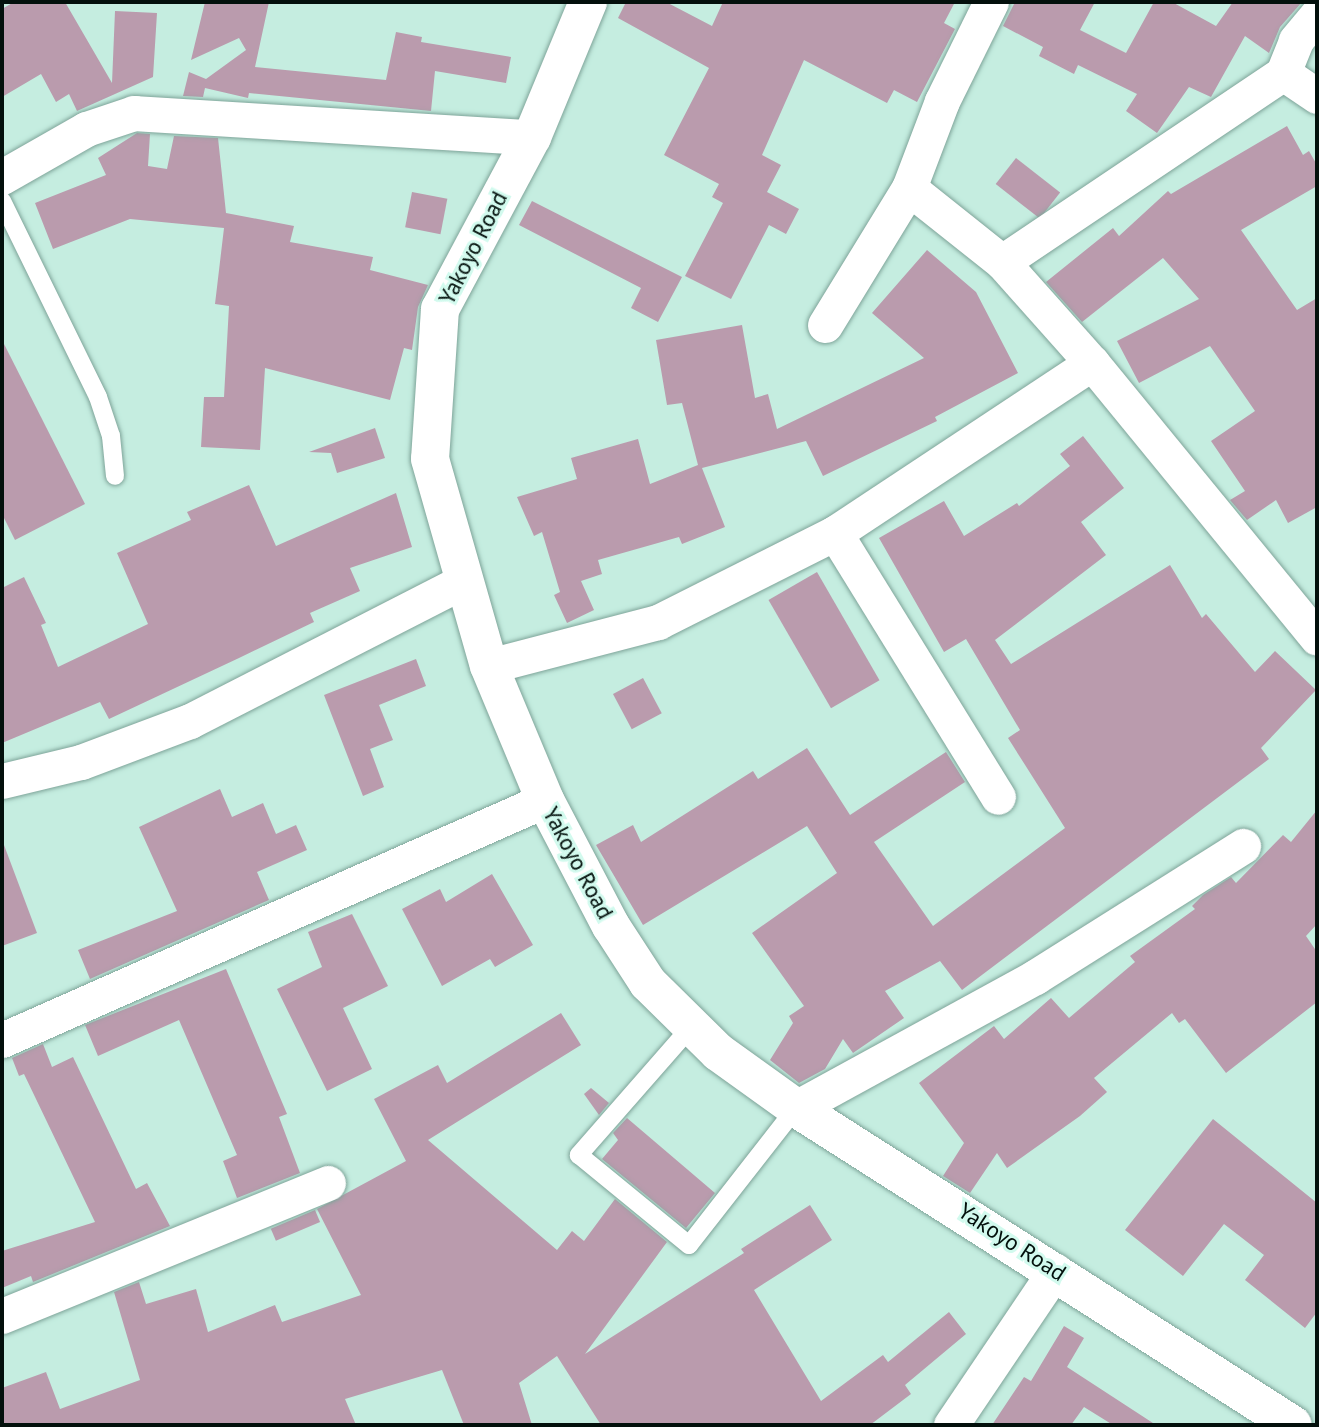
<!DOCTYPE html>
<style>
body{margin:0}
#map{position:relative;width:1319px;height:1427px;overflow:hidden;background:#c5ede0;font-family:"PT Sans",sans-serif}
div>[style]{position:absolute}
.building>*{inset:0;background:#ba9bad;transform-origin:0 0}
.roads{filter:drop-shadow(0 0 2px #7ea499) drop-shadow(0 0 2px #7ea499)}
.lane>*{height:18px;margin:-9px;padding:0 9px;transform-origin:9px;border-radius:9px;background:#fff}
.street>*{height:35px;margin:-17.5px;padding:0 17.5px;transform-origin:17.5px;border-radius:17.5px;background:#fff}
.secondary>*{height:38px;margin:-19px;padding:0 19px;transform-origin:19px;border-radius:19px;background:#fff}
span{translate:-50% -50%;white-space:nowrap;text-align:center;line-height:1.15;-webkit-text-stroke:6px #d2faee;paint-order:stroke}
.street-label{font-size:23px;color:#03100c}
.frame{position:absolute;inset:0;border:4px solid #03100c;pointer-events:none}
</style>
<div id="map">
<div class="building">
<div style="clip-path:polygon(14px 2px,65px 2px,112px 83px,115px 11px,157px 13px,153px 77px,77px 111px,69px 94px,56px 102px,41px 74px,2px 97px,2px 9px)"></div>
<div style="clip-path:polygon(205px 2px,269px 2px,255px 67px,386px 80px,396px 32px,422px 37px,421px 42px,511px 57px,506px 83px,435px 71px,431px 111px,249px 93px,248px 98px,205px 88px,203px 97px,183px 96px,189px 72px,206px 79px,246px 50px,239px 38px,191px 60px)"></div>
<div style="clip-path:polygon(626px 2px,666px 2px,712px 26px,723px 2px,955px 2px,944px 23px,955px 29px,917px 102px,894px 90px,887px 103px,804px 60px,762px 155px,781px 165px,767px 192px,799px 209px,786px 234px,769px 225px,731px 299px,685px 276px,723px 203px,712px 197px,719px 184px,664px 155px,709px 68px,618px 18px)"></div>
<div style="clip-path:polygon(1015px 2px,1095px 2px,1080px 30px,1126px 53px,1154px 2px,1172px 2px,1216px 26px,1233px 2px,1302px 2px,1280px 27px,1269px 53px,1245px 36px,1211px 97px,1189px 87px,1157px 133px,1126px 111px,1137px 94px,1078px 65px,1074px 74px,1039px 56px,1043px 47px,1003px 26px)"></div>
<div style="clip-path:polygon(1287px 126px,1303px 155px,1309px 151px,1317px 165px,1317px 186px,1241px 230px,1297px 310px,1317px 298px,1317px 507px,1288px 523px,1276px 500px,1247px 520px,1230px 500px,1245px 491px,1211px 441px,1255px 411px,1210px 346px,1139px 383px,1117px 341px,1199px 299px,1163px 258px,1082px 322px,1046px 282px,1113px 228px,1119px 236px,1168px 191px,1171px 194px)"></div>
<div style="clip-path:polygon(137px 133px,150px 134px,148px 166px,167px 169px,174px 136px,218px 138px,226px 213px,294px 226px,290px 242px,373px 257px,370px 270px,428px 285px,418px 307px,412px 350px,404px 348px,390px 400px,265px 368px,260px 450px,201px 447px,204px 397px,224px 397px,229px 306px,215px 304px,224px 228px,130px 219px,53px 249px,35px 203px,106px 175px,98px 158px)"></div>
<div style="left:1016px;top:158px;width:56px;height:33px;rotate:38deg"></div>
<div style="left:412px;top:192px;width:36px;height:36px;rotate:11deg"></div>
<div style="clip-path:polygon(532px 201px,682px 277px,658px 322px,631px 308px,641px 288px,519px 225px)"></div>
<div style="clip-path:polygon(927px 250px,976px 292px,1018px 373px,935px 417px,937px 421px,823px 476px,806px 441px,702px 468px,725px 527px,682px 544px,679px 537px,598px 560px,602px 574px,581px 581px,594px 610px,567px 623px,554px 595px,560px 592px,542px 532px,534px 536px,517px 497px,577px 479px,571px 458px,638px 439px,650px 484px,698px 465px,682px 403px,667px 405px,656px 340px,742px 325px,755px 398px,768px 394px,777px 429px,924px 358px,872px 313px)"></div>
<div style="clip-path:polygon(2px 340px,85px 504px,15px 540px,2px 514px)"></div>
<div style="clip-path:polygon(375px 428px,385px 458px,337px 473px,331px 453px,309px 452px)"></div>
<div style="clip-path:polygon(1083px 436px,1124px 488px,1081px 522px,1106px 555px,995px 640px,1011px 664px,1170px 565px,1202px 618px,1206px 614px,1255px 672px,1275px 651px,1316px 690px,1261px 748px,1269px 759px,962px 990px,940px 961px,885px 991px,904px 1018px,853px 1053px,843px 1039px,825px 1069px,799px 1083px,770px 1060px,793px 1023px,789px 1016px,804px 1006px,752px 933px,837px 873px,807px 826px,643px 925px,596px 845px,633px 825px,641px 842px,753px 771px,758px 779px,807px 748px,850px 815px,946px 752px,965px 782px,874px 842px,933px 926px,1065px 828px,1008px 738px,1020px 730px,966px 639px,944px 652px,879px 538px,944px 501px,964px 536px,1017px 503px,1019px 506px,1070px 466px,1060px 454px)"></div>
<div style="clip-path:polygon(249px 485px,276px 546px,396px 493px,412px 547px,350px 568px,360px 591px,310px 613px,314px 622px,239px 658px,109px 719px,100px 702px,2px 743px,2px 588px,24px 577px,46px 623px,41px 625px,58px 667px,148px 624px,117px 553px,191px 520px,187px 512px)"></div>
<div style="left:817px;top:572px;width:125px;height:56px;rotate:60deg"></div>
<div style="clip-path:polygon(416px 659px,426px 686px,379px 705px,393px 740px,370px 749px,384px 787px,363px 796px,324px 695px)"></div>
<div style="left:643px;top:678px;width:40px;height:34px;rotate:62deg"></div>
<div style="clip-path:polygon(220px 789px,232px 817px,263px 803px,276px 834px,296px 825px,307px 850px,257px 872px,269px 900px,90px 979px,78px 950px,177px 911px,139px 827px)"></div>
<div style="clip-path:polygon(1317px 810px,1317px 924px,1306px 936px,1317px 952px,1317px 1002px,1226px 1073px,1185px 1019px,1179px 1023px,1172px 1013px,1094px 1078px,1107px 1092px,1080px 1116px,1007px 1168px,997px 1153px,970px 1193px,943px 1176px,964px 1143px,919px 1083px,994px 1026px,1004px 1039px,1051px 998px,1069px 1018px,1135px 962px,1130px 956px,1195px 909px,1192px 906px,1203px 895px,1231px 877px,1236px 883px,1283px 835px,1291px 842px)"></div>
<div style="clip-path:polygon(4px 845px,37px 933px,2px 946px,2px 846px)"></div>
<div style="clip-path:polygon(492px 874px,533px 945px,495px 967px,490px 959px,442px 986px,402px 909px,440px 889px,446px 902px)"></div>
<div style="clip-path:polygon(352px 914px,388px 986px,343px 1008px,372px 1069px,327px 1091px,277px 989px,322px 967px,308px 932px)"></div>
<div style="clip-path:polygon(226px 969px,287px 1114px,279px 1117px,300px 1173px,237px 1198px,223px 1161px,237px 1155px,179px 1020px,98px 1056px,85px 1025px)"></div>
<div style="clip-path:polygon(561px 1013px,581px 1045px,428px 1140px,557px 1250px,572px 1231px,584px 1241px,615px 1199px,667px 1242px,585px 1354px,744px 1253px,741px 1249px,810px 1205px,832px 1240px,754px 1290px,821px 1401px,883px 1355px,888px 1362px,949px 1312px,966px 1334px,905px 1385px,911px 1394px,870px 1425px,601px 1425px,557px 1356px,519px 1383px,532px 1425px,464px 1425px,442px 1370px,345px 1399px,356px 1425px,2px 1425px,2px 1388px,46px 1372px,60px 1409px,140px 1380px,114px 1292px,139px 1282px,146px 1304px,196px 1289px,208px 1332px,275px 1305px,282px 1322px,361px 1295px,317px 1209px,406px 1161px,374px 1099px,438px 1065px,447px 1083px)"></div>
<div style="clip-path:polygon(43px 1044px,52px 1067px,73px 1057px,136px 1189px,147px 1183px,170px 1226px,33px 1282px,31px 1276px,2px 1288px,2px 1251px,95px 1222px,24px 1074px,19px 1076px,12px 1058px)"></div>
<div style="clip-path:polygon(591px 1088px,609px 1103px,599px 1115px,584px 1094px)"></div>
<div style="clip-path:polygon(627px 1118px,715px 1193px,686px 1228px,602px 1159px,618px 1140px,613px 1133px)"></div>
<div style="clip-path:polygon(1213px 1119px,1317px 1203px,1317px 1312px,1305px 1328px,1245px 1280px,1264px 1255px,1224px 1224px,1183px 1276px,1125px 1230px)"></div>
<div style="left:315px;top:1210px;width:13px;height:48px;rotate:67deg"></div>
<div style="clip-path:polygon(1064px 1326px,1084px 1338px,1067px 1367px,1156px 1425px,1113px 1425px,1084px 1407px,1071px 1425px,992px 1425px,1024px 1377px,1031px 1381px)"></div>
</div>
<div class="roads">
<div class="lane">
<div style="left:2px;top:201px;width:218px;rotate:63.9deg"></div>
<div style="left:98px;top:397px;width:41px;rotate:71.6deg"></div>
<div style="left:111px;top:436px;width:40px;rotate:84.3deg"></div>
<div style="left:690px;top:1028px;width:169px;rotate:131.2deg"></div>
<div style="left:579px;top:1155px;width:142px;rotate:39.3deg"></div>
<div style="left:689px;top:1245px;width:174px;rotate:-52deg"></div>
</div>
<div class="street">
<div style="left:1283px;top:73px;width:41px;rotate:34.1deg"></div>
<div style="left:2px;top:177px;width:97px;rotate:-29.7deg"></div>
<div style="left:86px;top:129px;width:51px;rotate:-18.4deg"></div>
<div style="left:134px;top:113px;width:399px;rotate:3.5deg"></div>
<div style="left:909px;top:188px;width:119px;rotate:38.5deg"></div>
<div style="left:1002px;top:262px;width:135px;rotate:48.3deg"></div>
<div style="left:1092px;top:363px;width:355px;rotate:50.7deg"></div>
<div style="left:1002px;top:262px;width:339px;rotate:-33.9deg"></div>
<div style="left:1283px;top:73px;width:35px;rotate:-68deg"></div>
<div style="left:1296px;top:40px;width:33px;rotate:-50deg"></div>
<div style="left:825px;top:325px;width:161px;rotate:-58.5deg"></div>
<div style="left:909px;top:188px;width:93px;rotate:-69.2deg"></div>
<div style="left:942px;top:101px;width:110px;rotate:-63.7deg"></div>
<div style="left:835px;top:533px;width:310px;rotate:58.3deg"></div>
<div style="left:489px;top:666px;width:175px;rotate:-14.6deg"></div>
<div style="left:658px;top:622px;width:198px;rotate:-26.7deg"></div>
<div style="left:835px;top:533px;width:308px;rotate:-33.5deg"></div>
<div style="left:2px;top:781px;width:81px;rotate:-13.5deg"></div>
<div style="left:81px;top:762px;width:116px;rotate:-20.6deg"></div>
<div style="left:190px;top:721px;width:308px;rotate:-27.1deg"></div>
<div style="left:2px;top:1040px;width:594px;rotate:-23.84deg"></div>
<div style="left:796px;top:1108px;width:273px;rotate:-28.7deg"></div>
<div style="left:1035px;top:977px;width:246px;rotate:-32.2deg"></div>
<div style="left:2px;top:1316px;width:352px;rotate:-22.2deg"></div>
<div style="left:951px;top:1425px;width:186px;rotate:-56deg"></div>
</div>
<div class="secondary">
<div style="left:588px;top:2px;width:146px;rotate:112.5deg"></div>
<div style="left:532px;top:137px;width:195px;rotate:118.1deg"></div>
<div style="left:440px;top:309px;width:150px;rotate:93.8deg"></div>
<div style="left:430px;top:459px;width:215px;rotate:74.1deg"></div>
<div style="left:489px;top:666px;width:145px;rotate:67.3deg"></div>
<div style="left:545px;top:800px;width:142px;rotate:62.4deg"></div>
<div style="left:611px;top:926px;width:68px;rotate:57deg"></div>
<div style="left:648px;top:983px;width:98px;rotate:44.6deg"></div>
<div style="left:718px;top:1052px;width:96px;rotate:35.7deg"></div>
<div style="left:796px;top:1108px;width:589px;rotate:32.53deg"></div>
</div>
</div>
<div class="street-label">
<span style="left:473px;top:248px;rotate:-63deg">Yakoyo Road</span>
<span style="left:578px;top:863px;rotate:62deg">Yakoyo Road</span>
<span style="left:1012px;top:1242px;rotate:33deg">Yakoyo Road</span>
</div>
<div class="frame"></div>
</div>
